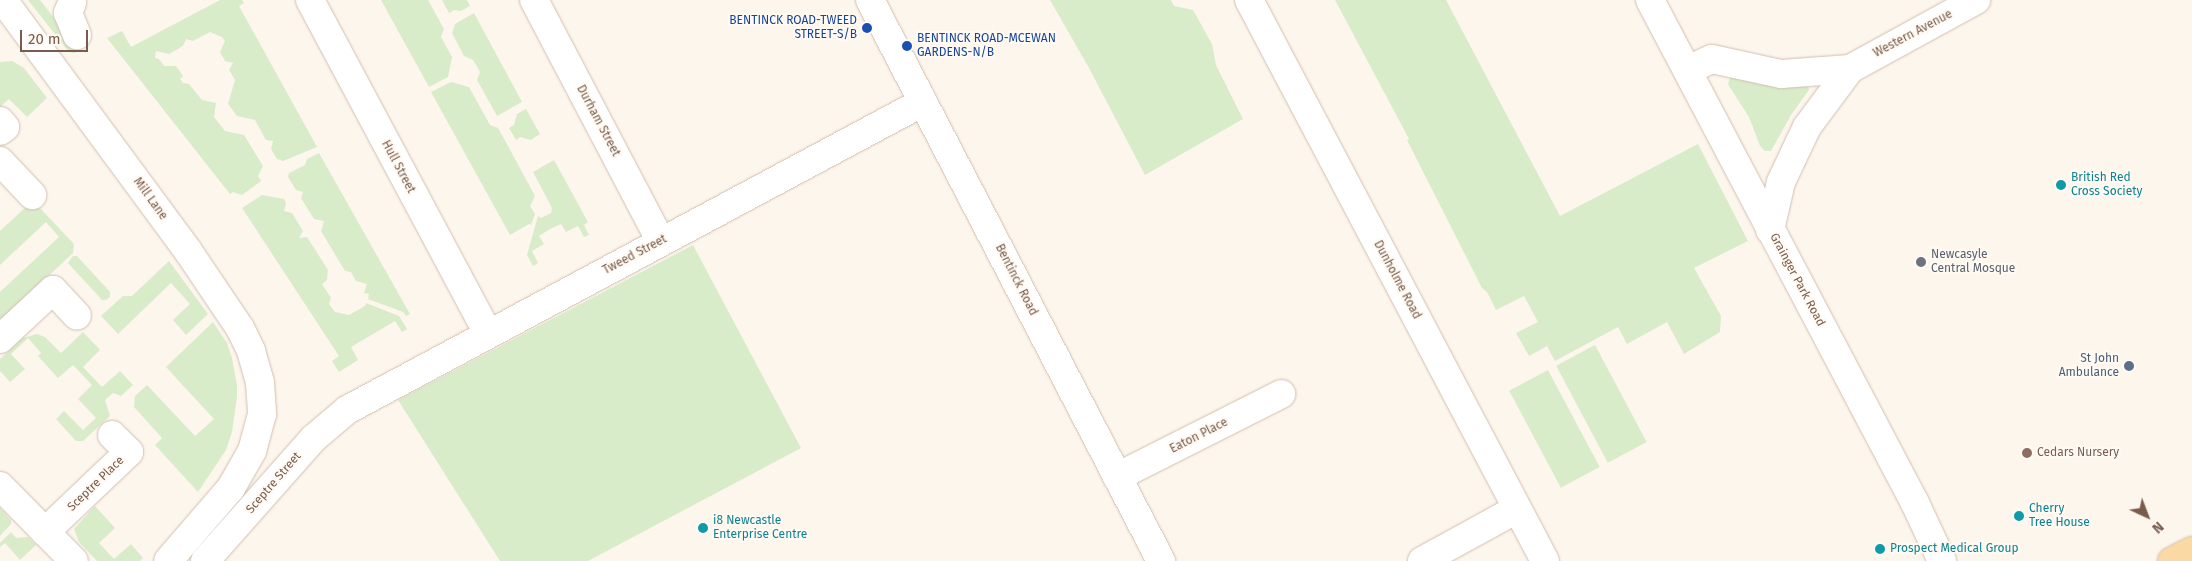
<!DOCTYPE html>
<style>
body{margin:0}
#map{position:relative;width:2192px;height:561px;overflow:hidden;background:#fdf6ec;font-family:"Fira Sans",sans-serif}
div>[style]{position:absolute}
.green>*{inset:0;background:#d8ecc9;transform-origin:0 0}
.roads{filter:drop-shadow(0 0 1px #d1beb0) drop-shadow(0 0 1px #d1beb0)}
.minor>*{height:28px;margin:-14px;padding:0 14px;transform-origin:14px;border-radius:14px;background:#fff}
.major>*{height:28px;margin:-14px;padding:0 14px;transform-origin:14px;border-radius:14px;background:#fbd9a5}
.dots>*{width:14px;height:14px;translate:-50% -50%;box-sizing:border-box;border:2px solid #fffaf3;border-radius:50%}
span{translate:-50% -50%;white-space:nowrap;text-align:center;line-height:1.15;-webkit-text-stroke:4px #fffaf3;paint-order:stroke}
.transit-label{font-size:12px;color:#164399}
.right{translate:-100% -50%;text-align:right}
.left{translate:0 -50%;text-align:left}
.street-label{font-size:12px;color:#7a5c4d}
.culture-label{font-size:12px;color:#0d838f}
.worship-label{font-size:12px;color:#5b616d}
.service-label{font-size:12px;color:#4e5e75}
.education-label{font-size:12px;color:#785e54}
.north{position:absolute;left:2122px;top:491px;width:50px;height:50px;-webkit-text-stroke:4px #fffaf3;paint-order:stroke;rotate:137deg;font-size:14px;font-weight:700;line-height:20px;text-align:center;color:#7a5c4d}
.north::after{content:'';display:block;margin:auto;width:18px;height:22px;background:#7a5c4d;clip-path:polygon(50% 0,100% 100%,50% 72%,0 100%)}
.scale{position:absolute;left:20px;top:30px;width:68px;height:22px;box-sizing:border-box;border:2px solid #7a5c4d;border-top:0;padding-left:6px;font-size:15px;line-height:18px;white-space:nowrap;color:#7a5c4d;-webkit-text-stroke:4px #fffaf3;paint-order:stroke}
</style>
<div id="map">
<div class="green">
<div style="clip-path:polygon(28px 0,40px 0,77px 47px,75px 53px,69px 52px)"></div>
<div style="clip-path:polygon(220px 0,242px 0,244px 3px,239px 6px,317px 147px,283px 161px,277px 159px,271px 149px,273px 141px,266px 140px,255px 120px,237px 116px,228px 104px,235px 80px,229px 70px,233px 63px,225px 61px,220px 52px,225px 41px,222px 37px,210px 32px,193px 41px,186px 39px,183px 46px,169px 54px,156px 51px,155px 58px,159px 59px,164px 66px,176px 66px,183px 76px,180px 79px,183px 83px,189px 84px,202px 100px,216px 103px,214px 117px,225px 131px,244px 135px,263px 166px,258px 176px,261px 181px,242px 195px,233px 192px,230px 194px,107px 38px,122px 31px,131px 47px)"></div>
<div style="clip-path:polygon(381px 0,428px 0,444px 29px,441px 37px,452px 57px,448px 77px,429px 87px)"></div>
<div style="clip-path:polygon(442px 0,467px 0,470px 6px,461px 11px,454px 10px,449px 13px)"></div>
<div style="clip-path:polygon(1050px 0,1171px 0,1174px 6px,1193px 10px,1212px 44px,1216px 65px,1243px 119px,1145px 175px,1089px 68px)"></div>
<div style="clip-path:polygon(1335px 0,1446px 0,1560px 216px,1698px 144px,1748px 241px,1694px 268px,1721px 316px,1720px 332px,1684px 354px,1667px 322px,1627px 344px,1618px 327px,1555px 361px,1547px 346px,1529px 356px,1516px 333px,1538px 322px,1524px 296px,1496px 310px,1487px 292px,1482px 288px,1407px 140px,1409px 139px)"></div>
<div style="clip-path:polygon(474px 13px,522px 102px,497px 116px,477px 80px,480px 72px,473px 60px,464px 56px,452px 33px,455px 24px)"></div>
<div style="clip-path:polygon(12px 61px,24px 68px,47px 98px,27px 117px,9px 99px,0 107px,0 62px)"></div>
<div style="clip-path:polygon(1736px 77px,1808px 85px,1809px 90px,1791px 115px,1771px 151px,1765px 151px,1760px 146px,1749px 117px,1729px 86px,1728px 83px,1730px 78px)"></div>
<div style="clip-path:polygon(451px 82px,469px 87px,490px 125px,498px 128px,502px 135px,535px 196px,530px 206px,535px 214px,531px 225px,529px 224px,510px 235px,431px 92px)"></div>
<div style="clip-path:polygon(526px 109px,540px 134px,531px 140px,520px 137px,516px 140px,509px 128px,514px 125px,517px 114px)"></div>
<div style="clip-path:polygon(319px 153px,410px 314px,406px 316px,403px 312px,368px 299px,369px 294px,364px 293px,367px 284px,356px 281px,351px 272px,345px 271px,321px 231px,324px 221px,314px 219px,301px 198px,303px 192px,296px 190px,288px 177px,289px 173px,305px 165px,307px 159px)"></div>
<div style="clip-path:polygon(554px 160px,588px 222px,584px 225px,589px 235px,584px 237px,578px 226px,566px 232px,561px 224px,550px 229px,539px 236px,544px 244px,532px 251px,538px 263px,533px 266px,527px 255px,538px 216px,541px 218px,551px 213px,552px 208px,533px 172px)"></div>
<div style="clip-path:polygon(262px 195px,284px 199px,286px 203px,284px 211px,292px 213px,303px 231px,299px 238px,307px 237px,328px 270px,327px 280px,322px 284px,331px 298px,329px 304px,335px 312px,349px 315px,365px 306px,366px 303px,399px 316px,407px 329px,402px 332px,395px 321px,351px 347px,358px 360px,339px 372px,332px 361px,339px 356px,242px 208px)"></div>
<div style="clip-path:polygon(27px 206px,38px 206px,74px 244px,73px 253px,0 321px,0 292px,59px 237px,46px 222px,0 265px,0 231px)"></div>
<div style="clip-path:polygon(693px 245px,801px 448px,588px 561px,500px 561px,398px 400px)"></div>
<div style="clip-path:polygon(73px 256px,77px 256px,110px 292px,110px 297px,106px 300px,102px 300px,68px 263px)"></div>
<div style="clip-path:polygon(169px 261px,208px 314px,186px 335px,173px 320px,190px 304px,171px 283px,118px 334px,101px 316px,123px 296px,132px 296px)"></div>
<div style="clip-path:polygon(213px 322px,227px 343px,232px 358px,237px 386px,237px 397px,232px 432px,226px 450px,198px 492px,155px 445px,162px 438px,134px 407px,135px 396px,147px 385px,195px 436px,214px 419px,166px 367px)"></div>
<div style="clip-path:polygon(83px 332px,100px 350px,83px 367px,102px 387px,120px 371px,133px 385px,121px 396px,113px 393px,105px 400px,110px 416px,83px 441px,76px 441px,56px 419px,64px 411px,83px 430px,96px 418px,78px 399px,92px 385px,73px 365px,58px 378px,38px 356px,41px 353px,28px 338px,11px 354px,25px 369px,10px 382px,0 371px,0 359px,23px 338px,37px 334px,45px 337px,61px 353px)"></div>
<div style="left:1595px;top:345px;width:110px;height:44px;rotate:62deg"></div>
<div style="left:1548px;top:370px;width:110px;height:44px;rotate:62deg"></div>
<div style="clip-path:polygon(95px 506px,115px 528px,99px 543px,114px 559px,131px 544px,143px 558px,140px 561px,97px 561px,79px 542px,74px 529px)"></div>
<div style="clip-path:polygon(0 508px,11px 520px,11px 524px,0 536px)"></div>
<div style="clip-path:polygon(11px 532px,16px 538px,28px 537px,36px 545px,20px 560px,5px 543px,0 547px,0 543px)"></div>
</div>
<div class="roads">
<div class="minor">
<div style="left:3px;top:0;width:312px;rotate:53.6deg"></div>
<div style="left:188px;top:251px;width:93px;rotate:56deg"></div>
<div style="left:240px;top:328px;width:25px;rotate:64deg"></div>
<div style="left:251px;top:351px;width:33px;rotate:74deg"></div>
<div style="left:260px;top:383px;width:31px;rotate:86deg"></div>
<div style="left:262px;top:414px;width:38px;rotate:105deg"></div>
<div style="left:252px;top:451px;width:43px;rotate:119.6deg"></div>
<div style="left:231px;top:488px;width:96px;rotate:130.8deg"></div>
<div style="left:310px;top:0;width:378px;rotate:61.9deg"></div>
<div style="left:534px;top:0;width:273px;rotate:62.3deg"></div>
<div style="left:870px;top:0;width:632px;rotate:62.58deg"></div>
<div style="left:1249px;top:0;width:634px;rotate:62.18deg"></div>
<div style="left:1650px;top:0;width:569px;rotate:62.22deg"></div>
<div style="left:1915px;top:503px;width:64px;rotate:65deg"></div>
<div style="left:72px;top:3px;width:11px;rotate:112deg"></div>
<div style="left:68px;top:13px;width:24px;rotate:68deg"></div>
<div style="left:1688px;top:70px;width:26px;rotate:-25deg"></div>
<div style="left:1712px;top:59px;width:71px;rotate:12.3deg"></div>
<div style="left:1781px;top:74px;width:69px;rotate:-4.1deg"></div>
<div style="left:0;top:121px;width:8px;rotate:50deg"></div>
<div style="left:5px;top:127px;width:6px;rotate:141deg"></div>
<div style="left:0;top:161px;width:47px;rotate:46.7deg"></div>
<div style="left:1770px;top:230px;width:49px;rotate:-77.1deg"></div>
<div style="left:1781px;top:182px;width:61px;rotate:-64.7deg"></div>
<div style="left:1807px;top:127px;width:72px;rotate:-53.4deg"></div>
<div style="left:1850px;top:69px;width:144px;rotate:-28.7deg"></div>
<div style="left:0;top:339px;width:72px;rotate:-42.8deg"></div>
<div style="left:53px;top:290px;width:35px;rotate:47deg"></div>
<div style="left:1117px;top:477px;width:184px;rotate:-26.8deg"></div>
<div style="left:0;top:486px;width:105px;rotate:45.4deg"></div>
<div style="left:45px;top:532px;width:116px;rotate:-43.6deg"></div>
<div style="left:129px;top:452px;width:24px;rotate:-135deg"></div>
<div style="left:205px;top:561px;width:164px;rotate:-48.5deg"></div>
<div style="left:314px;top:438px;width:43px;rotate:-40.3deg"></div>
<div style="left:347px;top:410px;width:653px;rotate:-28.13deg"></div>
<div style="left:1422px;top:561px;width:108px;rotate:-28.7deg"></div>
</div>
<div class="major">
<div style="left:2172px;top:561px;width:22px;rotate:-27deg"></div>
</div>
</div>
<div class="dots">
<div style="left:867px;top:28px;background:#1a4fb4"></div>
<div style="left:907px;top:46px;background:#1a4fb4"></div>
<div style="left:2061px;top:185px;background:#0f9aa8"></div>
<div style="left:1921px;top:262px;background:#6b7280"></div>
<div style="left:2129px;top:366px;background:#5c6f8a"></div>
<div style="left:2027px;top:453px;background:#8d6e63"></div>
<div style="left:2019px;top:516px;background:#0f9aa8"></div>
<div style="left:703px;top:528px;background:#0f9aa8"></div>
<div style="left:1880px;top:549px;background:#0f9aa8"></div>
</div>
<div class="transit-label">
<span class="right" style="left:857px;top:28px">BENTINCK ROAD-TWEED<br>STREET-S/B</span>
<span class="left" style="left:917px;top:46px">BENTINCK ROAD-MCEWAN<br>GARDENS-N/B</span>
</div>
<div class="street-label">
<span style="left:1913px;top:34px;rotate:-28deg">Western Avenue</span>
<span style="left:598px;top:121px;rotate:62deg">Durham Street</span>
<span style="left:398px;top:167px;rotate:62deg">Hull Street</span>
<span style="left:150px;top:199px;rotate:54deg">Mill Lane</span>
<span style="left:635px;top:255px;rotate:-28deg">Tweed Street</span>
<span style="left:1016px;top:280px;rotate:63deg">Bentinck Road</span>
<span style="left:1397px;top:280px;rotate:62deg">Dunholme Road</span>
<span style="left:1797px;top:280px;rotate:62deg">Grainger Park Road</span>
<span style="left:1199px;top:436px;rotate:-27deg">Eaton Place</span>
<span style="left:274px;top:483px;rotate:-49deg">Sceptre Street</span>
<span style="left:96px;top:484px;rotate:-44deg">Sceptre Place</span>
</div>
<div class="culture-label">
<span class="left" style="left:2071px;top:185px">British Red<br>Cross Society</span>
<span class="left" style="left:2029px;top:516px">Cherry<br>Tree House</span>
<span class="left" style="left:713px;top:528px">i8 Newcastle<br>Enterprise Centre</span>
<span class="left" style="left:1890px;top:549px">Prospect Medical Group</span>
</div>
<div class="worship-label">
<span class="left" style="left:1931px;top:262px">Newcasyle<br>Central Mosque</span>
</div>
<div class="service-label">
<span class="right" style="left:2119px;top:366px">St John<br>Ambulance</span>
</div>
<div class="education-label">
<span class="left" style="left:2037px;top:453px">Cedars Nursery</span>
</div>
<div class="north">N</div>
<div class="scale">20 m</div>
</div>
